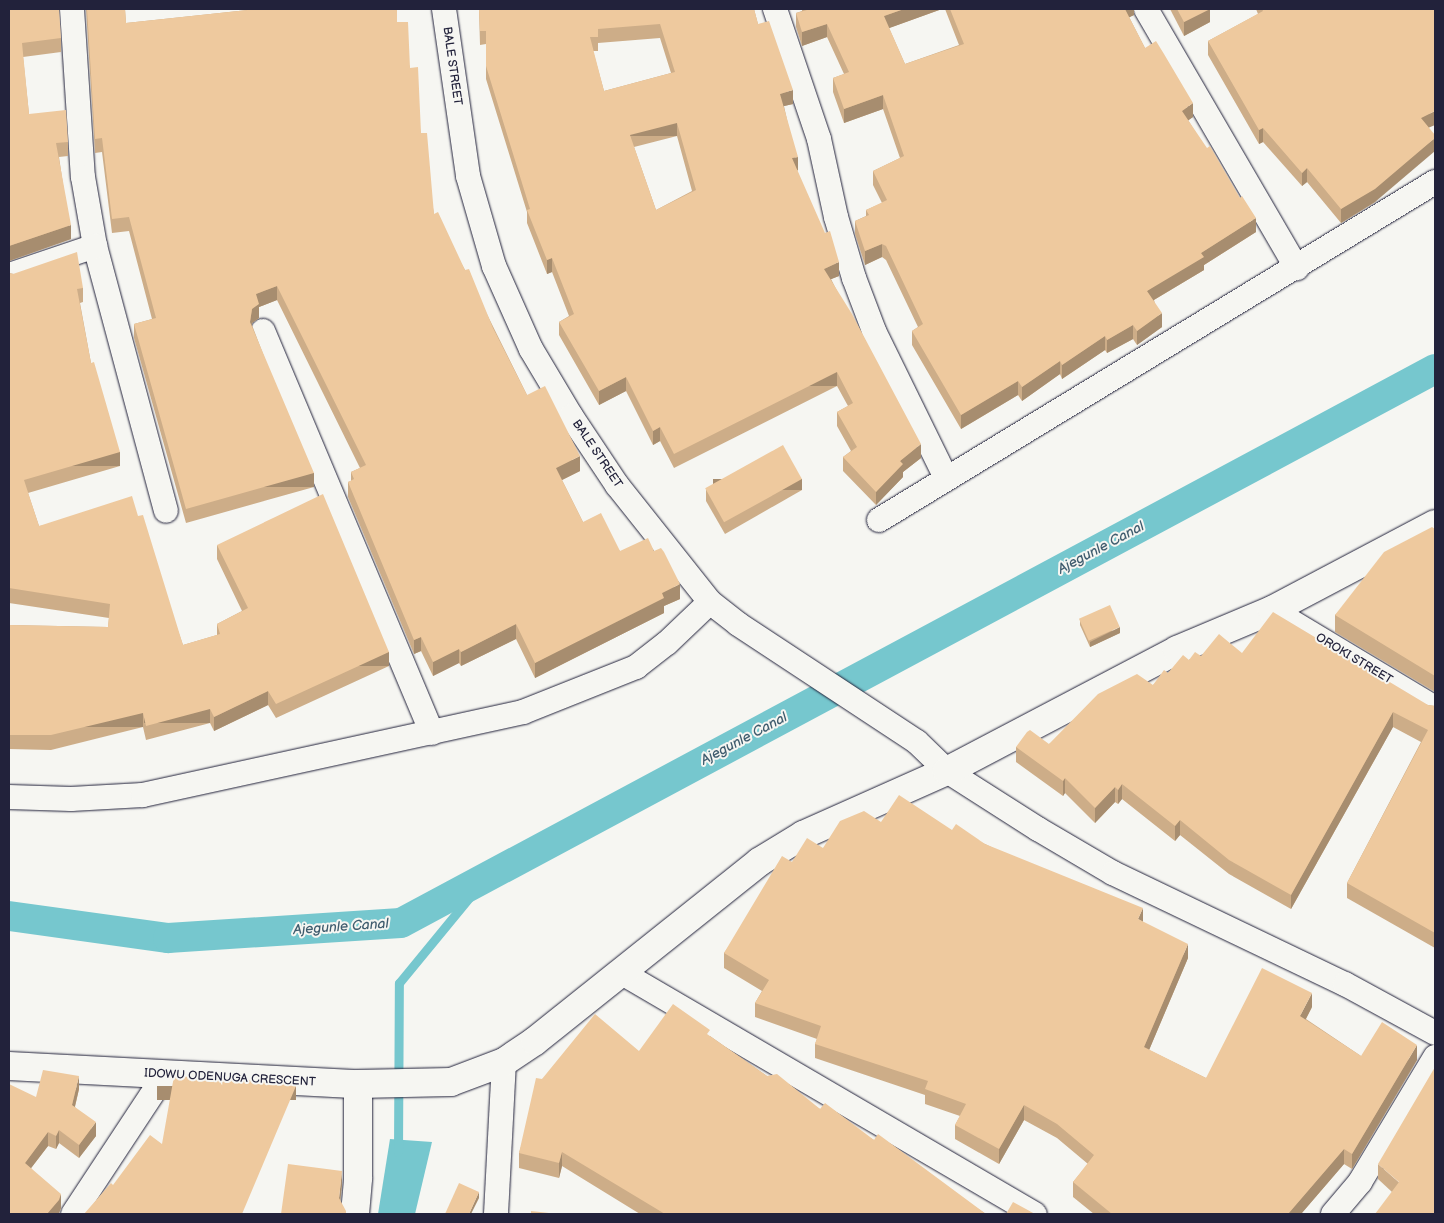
<!DOCTYPE html>
<style>
body{margin:0}
#map{position:relative;width:1444px;height:1223px;overflow:hidden;background:#f6f6f2;font-family:"Balsamiq Sans",sans-serif}
div>[style]{position:absolute}
.water>*{inset:0;background:#76c7ce}
.stream>*{height:9px;margin:-4.5px;padding:0 4.5px;transform-origin:4.5px;border-radius:4.5px;background:#76c7ce}
.canal>*{height:30px;margin:-15px;padding:0 15px;transform-origin:15px;border-radius:15px;background:#76c7ce}
.roads{filter:drop-shadow(0 0 1px #22223b) drop-shadow(0 0 1px #22223b)}
.street>*{height:24px;margin:-12px;padding:0 12px;transform-origin:12px;border-radius:12px;background:#f6f6f2}
.secondary>*{height:28px;margin:-14px;padding:0 14px;transform-origin:14px;border-radius:14px;background:#f6f6f2}
.wall>*{inset:0;background:#cdad88}
.shaded-wall>*{inset:0;background:#a78d6f;transform-origin:0 0}
.building>*{inset:0;background:#eec99e;transform-origin:0 0}
span{translate:-50% -50%;white-space:nowrap;text-align:center;line-height:1.15;-webkit-text-stroke:4px #f6f6f2;paint-order:stroke}
.street-label{font-size:12px;color:#22223b}
.water-label{font-size:14px;color:#3f5c6e;font-style:italic}
.frame{position:absolute;inset:0;border:10px solid #22223b;pointer-events:none}
</style>
<div id="map">
<div class="water">
<div style="clip-path:polygon(390px 1139px,432px 1142px,415px 1214px,378px 1214px)"></div>
</div>
<div class="stream">
<div style="left:398px;top:1152px;width:169px;rotate:-89.7deg"></div>
<div style="left:399px;top:983px;width:137px;rotate:-50.6deg"></div>
</div>
<div class="canal">
<div style="left:9px;top:916px;width:161px;rotate:7.9deg"></div>
<div style="left:168px;top:938px;width:233px;rotate:-3.7deg"></div>
<div style="left:401px;top:923px;width:1173px;rotate:-28.18deg"></div>
</div>
<div class="roads">
<div class="street">
<div style="left:72px;top:9px;width:168px;rotate:86.3deg"></div>
<div style="left:83px;top:177px;width:70px;rotate:80.1deg"></div>
<div style="left:95px;top:246px;width:274px;rotate:75deg"></div>
<div style="left:444px;top:9px;width:169px;rotate:81.8deg"></div>
<div style="left:468px;top:176px;width:94px;rotate:73.9deg"></div>
<div style="left:494px;top:266px;width:91px;rotate:66deg"></div>
<div style="left:531px;top:349px;width:78px;rotate:59.2deg"></div>
<div style="left:571px;top:416px;width:83px;rotate:56.3deg"></div>
<div style="left:617px;top:485px;width:149px;rotate:51.5deg"></div>
<div style="left:710px;top:602px;width:36px;rotate:38deg"></div>
<div style="left:738px;top:624px;width:214px;rotate:33.4deg"></div>
<div style="left:917px;top:742px;width:42px;rotate:44deg"></div>
<div style="left:947px;top:771px;width:108px;rotate:32.5deg"></div>
<div style="left:1038px;top:829px;width:87px;rotate:30.4deg"></div>
<div style="left:1113px;top:873px;width:257px;rotate:25.6deg"></div>
<div style="left:1345px;top:984px;width:102px;rotate:28.6deg"></div>
<div style="left:775px;top:9px;width:137px;rotate:71.3deg"></div>
<div style="left:819px;top:139px;width:80px;rotate:77.7deg"></div>
<div style="left:836px;top:217px;width:64px;rotate:73.6deg"></div>
<div style="left:854px;top:278px;width:57px;rotate:69.3deg"></div>
<div style="left:874px;top:331px;width:164px;rotate:63.9deg"></div>
<div style="left:1146px;top:9px;width:300px;rotate:59.8deg"></div>
<div style="left:9px;top:275px;width:91px;rotate:-18.6deg"></div>
<div style="left:263px;top:331px;width:436px;rotate:67.2deg"></div>
<div style="left:879px;top:520px;width:651px;rotate:-31.3deg"></div>
<div style="left:1272px;top:610px;width:190px;rotate:31deg"></div>
<div style="left:9px;top:797px;width:62px;rotate:1.8deg"></div>
<div style="left:71px;top:799px;width:72px;rotate:-3.2deg"></div>
<div style="left:143px;top:795px;width:389px;rotate:-12.3deg"></div>
<div style="left:523px;top:712px;width:122px;rotate:-21.7deg"></div>
<div style="left:636px;top:667px;width:39px;rotate:-38deg"></div>
<div style="left:667px;top:643px;width:59px;rotate:-43.6deg"></div>
<div style="left:622px;top:973px;width:478px;rotate:30.3deg"></div>
<div style="left:73px;top:1214px;width:165px;rotate:-56.6deg"></div>
<div style="left:496px;top:1214px;width:152px;rotate:-87deg"></div>
<div style="left:1333px;top:1214px;width:42px;rotate:-49.8deg"></div>
<div style="left:1360px;top:1182px;width:146px;rotate:-59deg"></div>
</div>
<div class="secondary">
<div style="left:9px;top:1066px;width:349px;rotate:3deg"></div>
<div style="left:358px;top:1084px;width:93px;rotate:-1.2deg"></div>
<div style="left:451px;top:1082px;width:57px;rotate:-20.7deg"></div>
<div style="left:504px;top:1062px;width:37px;rotate:-34deg"></div>
<div style="left:535px;top:1041px;width:287px;rotate:-38.6deg"></div>
<div style="left:759px;top:862px;width:52px;rotate:-31.5deg"></div>
<div style="left:803px;top:835px;width:158px;rotate:-24deg"></div>
<div style="left:947px;top:771px;width:260px;rotate:-27.7deg"></div>
<div style="left:1177px;top:650px;width:103px;rotate:-22.8deg"></div>
<div style="left:1272px;top:610px;width:184px;rotate:-27.8deg"></div>
<div style="left:355px;top:1214px;width:36px;rotate:-85deg"></div>
<div style="left:358px;top:1178px;width:94px;rotate:-90deg"></div>
</div>
</div>
<div class="wall">
<div style="clip-path:polygon(9px 9px,61px 38px,61px 52px,23px 57px,29px 114px,68px 142px,68px 156px,59px 157px,71px 239px,9px 261px)"></div>
<div style="clip-path:polygon(86px 9px,125px 9px,126px 23px,257px 9px,397px 22px,410px 68px,434px 214px,465px 270px,527px 395px,580px 471px,562px 480px,583px 522px,620px 551px,654px 551px,680px 599px,664px 606px,664px 613px,535px 678px,516px 639px,461px 666px,459px 663px,433px 676px,421px 651px,414px 654px,348px 497px,348px 482px,351px 481px,351px 472px,360px 468px,277px 300px,259px 307px,259px 318px,252px 323px,252px 325px,314px 487px,186px 523px,134px 338px,134px 324px,152px 319px,129px 231px,112px 233px,102px 152px,95px 153px)"></div>
<div style="clip-path:polygon(evenodd,479px 9px,754px 9px,758px 24px,793px 104px,784px 106px,798px 170px,797px 171px,839px 276px,831px 279px,921px 458px,903px 472px,903px 477px,876px 505px,843px 471px,843px 457px,851px 451px,837px 426px,837px 412px,848px 406px,837px 386px,674px 468px,660px 441px,653px 445px,626px 391px,599px 405px,559px 335px,559px 322px,569px 316px,552px 272px,547px 274px,527px 223px,527px 212px,486px 79px,486px 44px,480px 45px,479px 9px,660px 38px,671px 73px,604px 91px,593px 51px,598px 51px,598px 43px,660px 38px,479px 9px,677px 136px,692px 191px,656px 210px,634px 147px,677px 136px)"></div>
<div style="clip-path:polygon(802px 9px,942px 9px,889px 28px,905px 64px,959px 45px,945px 9px,1134px 9px,1134px 15px,1129px 17px,1145px 48px,1193px 117px,1188px 120px,1256px 232px,1204px 265px,1204px 270px,1154px 300px,1162px 327px,1137px 345px,1133px 339px,1107px 353px,1105px 350px,1062px 379px,1060px 374px,1022px 401px,1018px 395px,961px 429px,912px 345px,912px 331px,918px 327px,886px 260px,882px 257px,865px 265px,855px 234px,855px 221px,866px 216px,866px 210px,882px 203px,873px 185px,873px 171px,900px 158px,883px 109px,844px 123px,833px 92px,833px 78px,844px 74px,827px 37px,802px 46px,796px 27px,796px 13px,802px 11px)"></div>
<div style="clip-path:polygon(1170px 9px,1210px 9px,1210px 22px,1184px 36px)"></div>
<div style="clip-path:polygon(1256px 9px,1435px 9px,1429px 128px,1375px 202px,1341px 223px,1307px 182px,1302px 186px,1263px 142px,1259px 144px,1208px 55px,1208px 41px,1258px 14px)"></div>
<div style="clip-path:polygon(9px 273px,83px 288px,83px 302px,80px 303px,91px 363px,120px 466px,28px 493px,39px 526px,138px 516px,183px 645px,217px 635px,217px 624px,242px 611px,217px 559px,217px 545px,389px 666px,276px 718px,268px 705px,214px 731px,210px 723px,146px 740px,143px 727px,51px 750px,9px 749px,9px 625px,108px 627px,109px 618px,9px 603px)"></div>
<div style="clip-path:polygon(706px 490px,802px 490px,725px 534px,706px 501px)"></div>
<div style="clip-path:polygon(1435px 529px,1435px 692px,1335px 632px,1335px 615px)"></div>
<div style="clip-path:polygon(1080px 620px,1120px 633px,1090px 647px,1080px 625px)"></div>
<div style="clip-path:polygon(1242px 653px,1428px 705px,1435px 706px,1435px 948px,1347px 898px,1347px 883px,1421px 742px,1393px 727px,1291px 909px,1229px 874px,1180px 835px,1175px 841px,1122px 799px,1118px 804px,1115px 802px,1095px 823px,1065px 793px,1063px 796px,1016px 762px,1016px 747px,1049px 744px,1153px 685px,1168px 673px,1189px 660px,1201px 656px)"></div>
<div style="clip-path:polygon(881px 822px,952px 830px,985px 844px,1143px 922px,1188px 958px,1149px 1050px,1206px 1078px,1312px 1007px,1306px 1019px,1361px 1056px,1417px 1060px,1352px 1169px,1344px 1164px,1301px 1214px,1094px 1214px,1073px 1197px,1073px 1182px,1088px 1164px,1057px 1138px,1024px 1120px,999px 1164px,955px 1139px,955px 1125px,960px 1116px,925px 1104px,925px 1095px,815px 1058px,815px 1044px,817px 1039px,755px 1017px,755px 1003px,762px 991px,724px 968px,724px 953px,792px 862px)"></div>
<div style="clip-path:polygon(710px 1036px,767px 1076px,820px 1109px,874px 1140px,986px 1214px,640px 1214px,562px 1166px,559px 1178px,519px 1168px,519px 1153px,542px 1079px,639px 1051px)"></div>
<div style="clip-path:polygon(79px 1089px,75px 1107px,96px 1136px,79px 1158px,59px 1143px,56px 1149px,48px 1146px,31px 1168px,61px 1208px,59px 1213px,59px 1214px,9px 1214px,36px 1097px)"></div>
<div style="clip-path:polygon(1378px 1164px,1435px 1214px,1392px 1192px,1378px 1179px)"></div>
</div>
<div class="shaded-wall">
<div style="clip-path:polygon(904px 9px,942px 9px,884px 30px,884px 16px)"></div>
<div style="clip-path:polygon(1124px 9px,1134px 9px,1134px 15px,1124px 20px)"></div>
<div style="clip-path:polygon(1210px 9px,1210px 22px,1184px 36px,1184px 22px)"></div>
<div style="clip-path:polygon(827px 24px,827px 37px,802px 46px,802px 32px)"></div>
<div style="clip-path:polygon(793px 90px,793px 104px,780px 107px,780px 94px)"></div>
<div style="clip-path:polygon(883px 95px,883px 109px,844px 123px,844px 109px)"></div>
<div style="clip-path:polygon(1193px 103px,1193px 117px,1182px 125px,1182px 111px)"></div>
<div style="clip-path:polygon(1435px 111px,1435px 125px,1421px 131px,1421px 118px)"></div>
<div style="left:677px;top:123px;width:13px;height:49px;rotate:90deg"></div>
<div style="clip-path:polygon(1263px 128px,1263px 142px,1259px 144px,1259px 130px)"></div>
<div style="clip-path:polygon(1435px 138px,1435px 151px,1375px 202px,1341px 223px,1341px 209px)"></div>
<div style="clip-path:polygon(798px 157px,798px 170px,792px 172px,792px 158px)"></div>
<div style="clip-path:polygon(1307px 168px,1307px 182px,1302px 186px,1302px 173px)"></div>
<div style="clip-path:polygon(1256px 218px,1256px 232px,1204px 265px,1204px 270px,1147px 304px,1147px 291px,1201px 253px)"></div>
<div style="clip-path:polygon(71px 225px,71px 239px,9px 261px,9px 246px)"></div>
<div style="clip-path:polygon(882px 244px,882px 257px,865px 265px,865px 251px)"></div>
<div style="clip-path:polygon(552px 258px,552px 272px,547px 274px,547px 260px)"></div>
<div style="clip-path:polygon(839px 262px,839px 276px,824px 282px,824px 269px)"></div>
<div style="clip-path:polygon(277px 286px,277px 300px,259px 307px,259px 318px,252px 323px,250px 336px,250px 322px,252px 309px,256px 294px)"></div>
<div style="clip-path:polygon(1162px 313px,1162px 327px,1137px 345px,1137px 331px)"></div>
<div style="clip-path:polygon(1133px 325px,1133px 339px,1107px 353px,1107px 340px)"></div>
<div style="clip-path:polygon(1105px 336px,1105px 350px,1062px 379px,1062px 365px)"></div>
<div style="clip-path:polygon(1060px 361px,1060px 374px,1022px 401px,1022px 387px)"></div>
<div style="left:837px;top:372px;width:14px;height:182px;rotate:90deg"></div>
<div style="clip-path:polygon(626px 377px,626px 391px,599px 405px,599px 391px)"></div>
<div style="clip-path:polygon(1018px 381px,1018px 395px,961px 429px,961px 415px)"></div>
<div style="clip-path:polygon(660px 427px,660px 441px,653px 445px,653px 431px)"></div>
<div style="clip-path:polygon(921px 444px,921px 458px,903px 472px,903px 477px,876px 505px,876px 492px,900px 461px)"></div>
<div style="left:120px;top:452px;width:14px;height:100px;rotate:90deg"></div>
<div style="clip-path:polygon(580px 456px,580px 471px,556px 483px,556px 468px)"></div>
<div style="left:314px;top:473px;width:14px;height:133px;rotate:90deg"></div>
<div style="left:802px;top:479px;width:11px;height:89px;rotate:90deg"></div>
<div style="clip-path:polygon(680px 584px,680px 599px,664px 606px,664px 613px,535px 678px,535px 663px,662px 593px)"></div>
<div style="clip-path:polygon(516px 624px,516px 639px,461px 666px,461px 652px)"></div>
<div style="clip-path:polygon(1120px 627px,1120px 633px,1090px 647px,1090px 642px)"></div>
<div style="clip-path:polygon(421px 637px,421px 651px,414px 654px,414px 640px)"></div>
<div style="clip-path:polygon(459px 649px,459px 663px,433px 676px,433px 662px)"></div>
<div style="left:389px;top:652px;width:14px;height:124px;rotate:90deg"></div>
<div style="clip-path:polygon(268px 691px,268px 705px,214px 731px,214px 717px)"></div>
<div style="left:210px;top:709px;width:14px;height:66px;rotate:90deg"></div>
<div style="clip-path:polygon(1393px 712px,1393px 727px,1291px 909px,1291px 895px)"></div>
<div style="left:143px;top:713px;width:14px;height:95px;rotate:90deg"></div>
<div style="clip-path:polygon(1065px 778px,1065px 793px,1063px 796px,1063px 781px)"></div>
<div style="clip-path:polygon(1122px 784px,1122px 799px,1118px 804px,1118px 790px)"></div>
<div style="clip-path:polygon(1115px 787px,1115px 802px,1095px 823px,1095px 808px)"></div>
<div style="clip-path:polygon(1180px 820px,1180px 835px,1175px 841px,1175px 826px)"></div>
<div style="clip-path:polygon(1143px 908px,1143px 922px,1138px 919px)"></div>
<div style="clip-path:polygon(1188px 944px,1188px 958px,1144px 1062px,1144px 1047px)"></div>
<div style="clip-path:polygon(1312px 993px,1312px 1007px,1300px 1030px,1300px 1016px)"></div>
<div style="clip-path:polygon(1417px 1045px,1417px 1060px,1352px 1169px,1352px 1154px)"></div>
<div style="clip-path:polygon(79px 1076px,79px 1089px,72px 1118px,72px 1105px)"></div>
<div style="left:296px;top:1086px;width:14px;height:139px;rotate:90deg"></div>
<div style="clip-path:polygon(1024px 1105px,1024px 1120px,999px 1164px,999px 1149px)"></div>
<div style="clip-path:polygon(96px 1122px,96px 1136px,79px 1158px,79px 1145px)"></div>
<div style="clip-path:polygon(59px 1130px,59px 1143px,56px 1149px,56px 1136px)"></div>
<div style="clip-path:polygon(48px 1132px,48px 1146px,25px 1176px,25px 1163px)"></div>
<div style="clip-path:polygon(1344px 1149px,1344px 1164px,1301px 1214px,1288px 1214px)"></div>
<div style="clip-path:polygon(562px 1152px,562px 1166px,559px 1178px,559px 1163px)"></div>
<div style="clip-path:polygon(342px 1171px,342px 1186px,339px 1213px,339px 1198px)"></div>
<div style="clip-path:polygon(479px 1192px,479px 1198px,471px 1214px,469px 1214px)"></div>
<div style="clip-path:polygon(61px 1194px,61px 1208px,59px 1213px,59px 1214px,47px 1214px)"></div>
</div>
<div class="building">
<div style="clip-path:polygon(9px 9px,59px 9px,61px 38px,22px 43px,29px 114px,66px 110px,68px 142px,56px 143px,71px 225px,9px 246px)"></div>
<div style="clip-path:polygon(87px 9px,125px 9px,126px 23px,257px 9px,397px 9px,397px 22px,408px 22px,410px 68px,418px 67px,421px 133px,427px 133px,434px 214px,438px 212px,465px 270px,469px 269px,493px 328px,527px 395px,545px 386px,580px 456px,556px 468px,583px 522px,601px 513px,620px 551px,648px 538px,654px 551px,661px 548px,664px 552px,680px 584px,662px 593px,664px 598px,535px 663px,516px 624px,461px 652px,459px 649px,433px 662px,421px 637px,414px 640px,348px 482px,354px 479px,351px 472px,366px 465px,277px 286px,256px 294px,259px 304px,252px 309px,250px 322px,314px 473px,186px 509px,134px 324px,156px 318px,129px 217px,112px 219px,102px 138px,95px 139px)"></div>
<div style="clip-path:polygon(evenodd,479px 9px,754px 9px,758px 24px,769px 21px,793px 90px,780px 94px,798px 157px,792px 158px,825px 233px,830px 231px,839px 262px,824px 269px,852px 314px,921px 444px,900px 461px,903px 464px,876px 492px,843px 457px,857px 447px,837px 412px,853px 403px,837px 372px,674px 454px,660px 427px,653px 431px,626px 377px,599px 391px,559px 322px,574px 314px,552px 258px,547px 260px,527px 210px,530px 209px,486px 66px,486px 31px,480px 31px,479px 9px,660px 24px,675px 72px,604px 91px,590px 37px,598px 37px,598px 29px,660px 24px,479px 9px,677px 123px,696px 190px,656px 210px,630px 135px,677px 123px)"></div>
<div style="clip-path:polygon(806px 9px,904px 9px,884px 16px,905px 64px,964px 44px,950px 9px,1125px 9px,1145px 48px,1156px 41px,1164px 54px,1193px 103px,1182px 111px,1207px 148px,1210px 146px,1240px 198px,1242px 196px,1256px 218px,1201px 253px,1204px 257px,1147px 291px,1162px 313px,1137px 331px,1133px 325px,1107px 340px,1105px 336px,1062px 365px,1060px 361px,1022px 387px,1018px 381px,961px 415px,912px 331px,923px 324px,886px 246px,882px 244px,865px 251px,855px 221px,869px 215px,866px 210px,887px 200px,873px 171px,904px 156px,883px 95px,844px 109px,833px 78px,849px 72px,827px 24px,802px 32px,796px 13px,807px 10px)"></div>
<div style="clip-path:polygon(1177px 9px,1210px 9px,1184px 22px)"></div>
<div style="clip-path:polygon(1262px 9px,1435px 9px,1435px 111px,1421px 118px,1435px 135px,1435px 138px,1375px 189px,1341px 209px,1307px 168px,1302px 173px,1263px 128px,1259px 130px,1208px 41px,1263px 11px)"></div>
<div style="clip-path:polygon(77px 252px,83px 288px,77px 289px,91px 363px,94px 362px,120px 452px,24px 480px,39px 526px,132px 496px,138px 516px,143px 515px,183px 645px,220px 634px,217px 624px,248px 608px,217px 545px,323px 494px,389px 652px,276px 704px,268px 691px,214px 717px,210px 709px,146px 726px,143px 713px,51px 735px,9px 735px,9px 625px,108px 627px,110px 604px,9px 588px,9px 273px,13px 274px)"></div>
<div style="left:783px;top:445px;width:39px;height:89px;rotate:61deg"></div>
<div style="clip-path:polygon(1432px 527px,1435px 529px,1435px 676px,1335px 615px,1384px 552px)"></div>
<div style="left:1110px;top:605px;width:24px;height:34px;rotate:66deg"></div>
<div style="clip-path:polygon(1273px 612px,1428px 705px,1435px 706px,1435px 933px,1347px 883px,1428px 730px,1393px 712px,1291px 895px,1229px 860px,1180px 820px,1175px 826px,1122px 784px,1118px 790px,1115px 787px,1095px 808px,1065px 778px,1063px 781px,1016px 747px,1027px 732px,1030px 730px,1049px 744px,1098px 694px,1137px 674px,1153px 685px,1164px 670px,1168px 673px,1183px 655px,1189px 660px,1195px 652px,1201px 656px,1219px 634px,1242px 653px)"></div>
<div style="clip-path:polygon(899px 795px,952px 830px,956px 824px,985px 844px,1143px 908px,1138px 919px,1188px 944px,1144px 1047px,1206px 1078px,1262px 968px,1312px 993px,1300px 1016px,1361px 1056px,1382px 1022px,1417px 1045px,1352px 1154px,1344px 1149px,1288px 1214px,1112px 1214px,1073px 1182px,1094px 1155px,1057px 1124px,1024px 1105px,999px 1149px,955px 1125px,966px 1104px,925px 1089px,928px 1081px,815px 1044px,821px 1026px,755px 1003px,769px 980px,724px 953px,782px 856px,792px 862px,807px 838px,823px 848px,840px 821px,864px 811px,881px 822px)"></div>
<div style="clip-path:polygon(673px 1004px,710px 1030px,707px 1034px,767px 1076px,777px 1074px,820px 1109px,825px 1103px,874px 1140px,878px 1134px,986px 1214px,665px 1214px,562px 1152px,559px 1163px,519px 1153px,536px 1078px,542px 1079px,595px 1014px,639px 1051px)"></div>
<div style="clip-path:polygon(1435px 1067px,1435px 1214px,1375px 1214px,1399px 1182px,1378px 1164px)"></div>
<div style="clip-path:polygon(43px 1070px,79px 1076px,72px 1105px,96px 1122px,79px 1145px,59px 1130px,56px 1136px,48px 1132px,25px 1163px,61px 1194px,59px 1200px,47px 1214px,9px 1214px,9px 1084px,36px 1097px)"></div>
<div style="clip-path:polygon(174px 1076px,270px 1081px,296px 1086px,242px 1214px,84px 1214px,111px 1183px,113px 1185px,150px 1135px,162px 1144px)"></div>
<div style="clip-path:polygon(288px 1164px,342px 1171px,339px 1198px,346px 1211px,346px 1214px,281px 1214px)"></div>
<div style="clip-path:polygon(459px 1183px,479px 1192px,469px 1214px,445px 1214px)"></div>
<div style="clip-path:polygon(1013px 1202px,1035px 1214px,1006px 1214px)"></div>
<div style="clip-path:polygon(531px 1211px,558px 1214px,531px 1214px)"></div>
</div>
<div class="street-label">
<span style="left:452px;top:66px;rotate:82deg">BALE STREET</span>
<span style="left:597px;top:454px;rotate:56deg">BALE STREET</span>
<span style="left:1354px;top:659px;rotate:31deg">OROKI STREET</span>
<span style="left:230px;top:1078px;rotate:3deg">IDOWU ODENUGA CRESCENT</span>
</div>
<div class="water-label">
<span style="left:1101px;top:548px;rotate:-28deg">Ajegunle Canal</span>
<span style="left:744px;top:739px;rotate:-28deg">Ajegunle Canal</span>
<span style="left:341px;top:927px;rotate:-4deg">Ajegunle Canal</span>
</div>
<div class="frame"></div>
</div>
